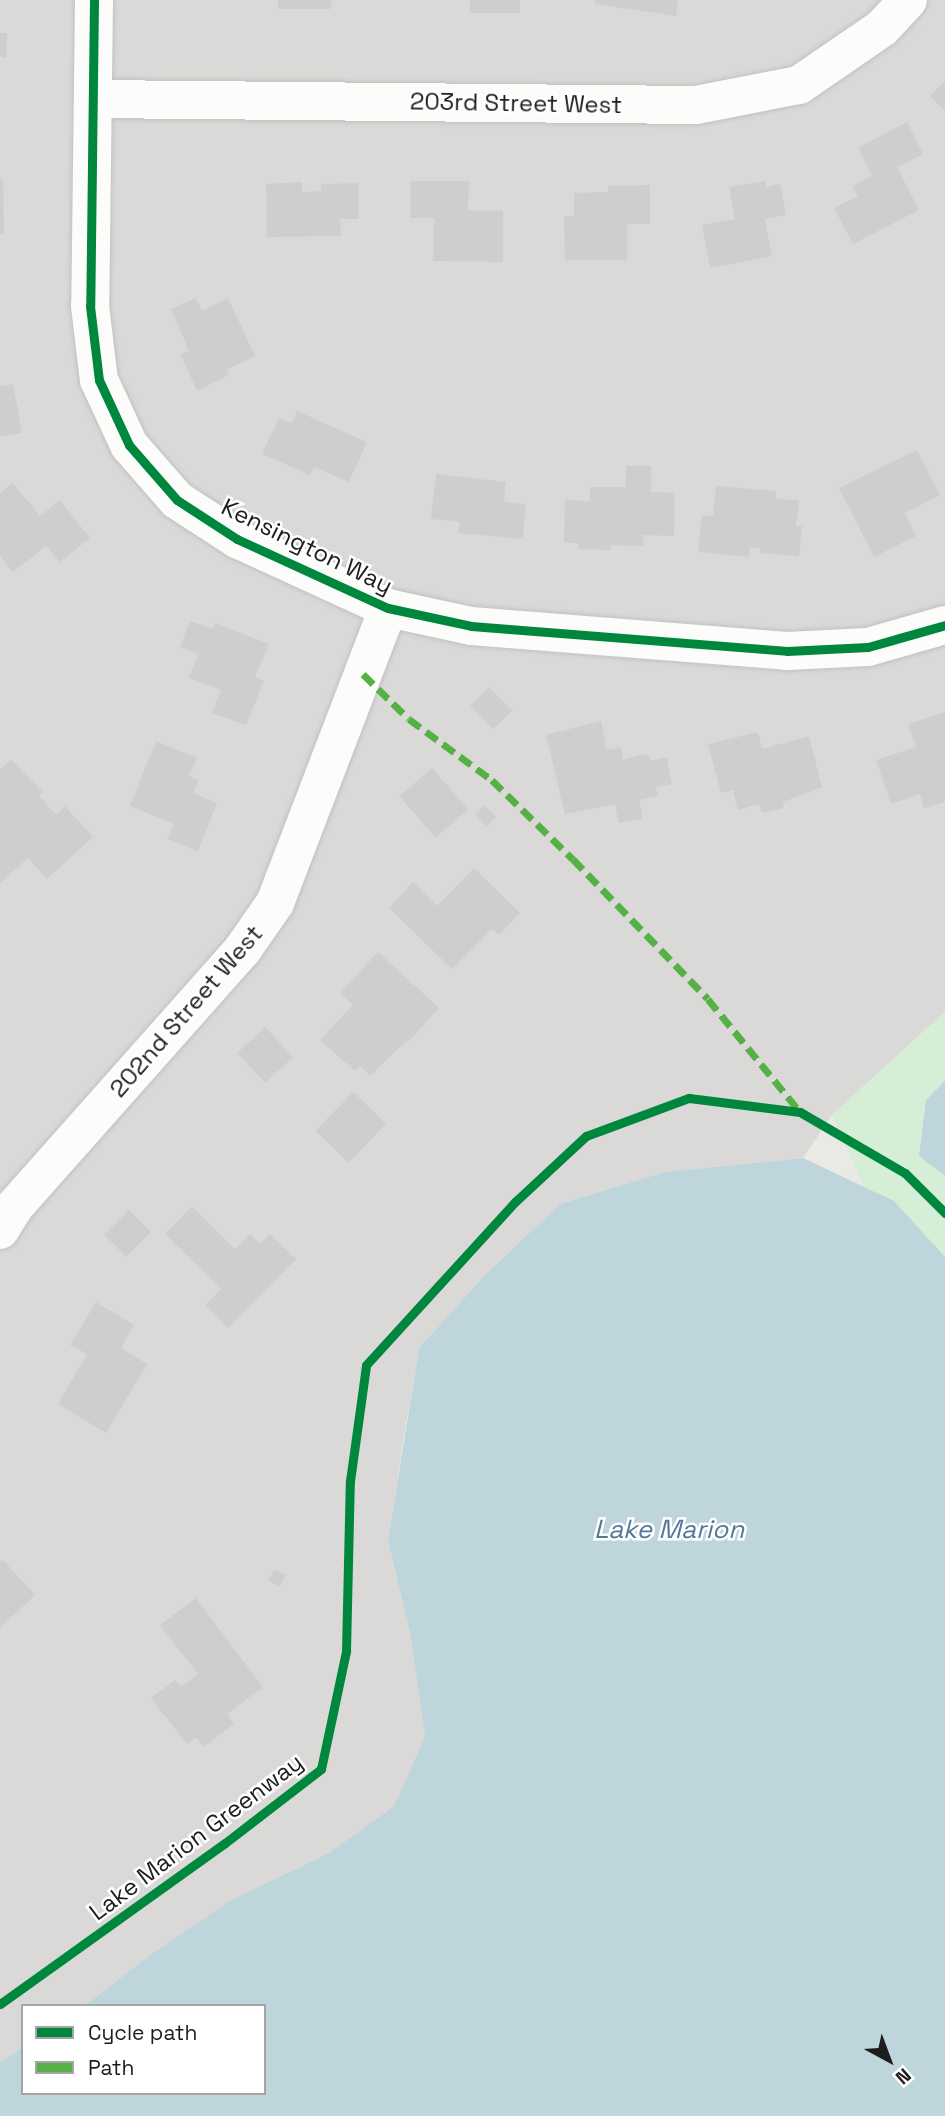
<!DOCTYPE html>
<style>
body{margin:0}
#map{position:relative;width:945px;height:2116px;overflow:hidden;background:#ebe9e6;font-family:"Space Grotesk",sans-serif}
div>[style]{position:absolute}
.residential>*{inset:0;background:#dad9d7}
.park>*{inset:0;background:#d7eed6}
.water>*{inset:0;background:#bed5db}
.building>*{inset:0;background:#d0cecc;transform-origin:0 0}
.roads{filter:drop-shadow(0 0 2px #c2c1c0) drop-shadow(0 0 2px #c2c1c0)}
.minor>*{height:38px;margin:-19px;padding:0 19px;transform-origin:19px;border-radius:19px;background:#fcfcfb}
.quiet>*{height:7px;margin-top:-3.5px;transform-origin:0;background:repeating-linear-gradient(90deg,#55b145 0 14px,transparent 0 21px)}
.cycleway>*{height:9px;margin:-4.5px;padding:0 4.5px;transform-origin:4.5px;border-radius:4.5px;background:#00873e}
span{translate:-50% -50%;white-space:nowrap;text-align:center;line-height:1.15;-webkit-text-stroke:5px #fff;paint-order:stroke}
.street-label{font-size:24px;color:#1d1d1d}
.water-label{font-size:26px;color:#52789b;font-style:italic}
.legend{position:absolute;left:21px;top:2004px;width:245px;height:91px;box-sizing:border-box;background:#fff;border:2px solid #a5a5a5;margin:0;padding:9px 12px;list-style:none;font-size:21px;color:#1d1d1d}
.legend li{display:flex;align-items:center;gap:14px;height:35px}
.legend b{width:35px;border:2px solid #a5a5a5}
.north{position:absolute;left:854px;top:2025px;width:70px;height:70px;-webkit-text-stroke:5px #fff;paint-order:stroke;rotate:139deg;font-size:19px;font-weight:700;line-height:28px;text-align:center;color:#1d1d1d}
.north::after{content:'';display:block;margin:auto;width:24px;height:32px;background:#1d1d1d;clip-path:polygon(50% 0,100% 100%,50% 72%,0 100%)}
</style>
<div id="map">
<div class="residential">
<div style="clip-path:polygon(0 0,945px 0,945px 1012px,832px 1115px,803px 1158px,665px 1172px,560px 1204px,484px 1276px,419px 1348px,404px 1436px,388px 1541px,410px 1633px,425px 1737px,394px 1806px,329px 1853px,231px 1900px,150px 1955px,84px 2006px,23px 2006px,23px 2047px,0 2063px)"></div>
</div>
<div class="park">
<div style="clip-path:polygon(945px 1012px,945px 1370px,832px 1115px)"></div>
</div>
<div class="water">
<div style="clip-path:polygon(945px 1081px,945px 1176px,919px 1156px,926px 1100px)"></div>
<div style="clip-path:polygon(803px 1158px,894px 1201px,945px 1257px,945px 2116px,0 2116px,0 2063px,23px 2047px,23px 2093px,264px 2093px,264px 2006px,84px 2006px,150px 1955px,231px 1900px,329px 1853px,394px 1806px,425px 1737px,410px 1633px,388px 1541px,419px 1348px,484px 1276px,560px 1204px,665px 1172px)"></div>
</div>
<div class="building">
<div style="left:278px;top:0;width:53px;height:9px"></div>
<div style="left:470px;top:0;width:50px;height:13px"></div>
<div style="clip-path:polygon(595px 0,678px 0,676px 16px,595px 4px)"></div>
<div style="clip-path:polygon(0 33px,7px 33px,6px 58px,0 57px)"></div>
<div style="clip-path:polygon(945px 81px,945px 111px,930px 96px)"></div>
<div style="clip-path:polygon(907px 122px,923px 154px,897px 167px,919px 210px,853px 244px,834px 208px,858px 196px,853px 186px,872px 175px,858px 148px)"></div>
<div style="clip-path:polygon(3px 179px,4px 234px,0 235px,0 180px)"></div>
<div style="clip-path:polygon(411px 181px,469px 181px,468px 210px,503px 211px,503px 262px,433px 261px,434px 218px,410px 218px)"></div>
<div style="clip-path:polygon(765px 181px,766px 187px,780px 184px,786px 215px,765px 219px,772px 256px,710px 268px,702px 225px,735px 219px,729px 187px)"></div>
<div style="clip-path:polygon(302px 182px,302px 192px,321px 191px,321px 184px,358px 183px,359px 219px,340px 219px,341px 236px,267px 237px,266px 184px)"></div>
<div style="clip-path:polygon(650px 185px,650px 224px,627px 224px,627px 260px,565px 260px,564px 216px,574px 216px,574px 193px,608px 192px,608px 186px)"></div>
<div style="clip-path:polygon(196px 298px,202px 311px,228px 298px,255px 356px,226px 370px,229px 375px,197px 391px,181px 355px,189px 351px,171px 309px)"></div>
<div style="clip-path:polygon(13px 384px,22px 433px,0 437px,0 386px)"></div>
<div style="clip-path:polygon(297px 411px,367px 442px,349px 482px,314px 467px,310px 475px,262px 454px,279px 418px,292px 423px)"></div>
<div style="clip-path:polygon(917px 450px,940px 495px,905px 513px,916px 536px,874px 557px,839px 488px)"></div>
<div style="clip-path:polygon(626px 466px,651px 466px,651px 492px,675px 493px,674px 536px,643px 535px,643px 546px,610px 545px,611px 550px,578px 549px,578px 543px,564px 543px,565px 500px,590px 501px,590px 487px,626px 487px)"></div>
<div style="clip-path:polygon(436px 474px,506px 482px,504px 502px,526px 504px,523px 539px,458px 533px,460px 522px,431px 519px)"></div>
<div style="clip-path:polygon(13px 483px,40px 516px,60px 500px,90px 538px,60px 562px,46px 546px,13px 572px,0 556px,0 493px)"></div>
<div style="clip-path:polygon(716px 486px,776px 491px,776px 498px,799px 501px,796px 526px,802px 526px,799px 556px,760px 553px,761px 548px,750px 547px,749px 557px,698px 552px,702px 515px,713px 516px)"></div>
<div style="clip-path:polygon(190px 621px,213px 629px,215px 623px,269px 644px,255px 677px,264px 681px,246px 725px,212px 713px,221px 690px,189px 678px,198px 654px,180px 647px)"></div>
<div style="left:489px;top:687px;width:33px;height:27px;rotate:45deg"></div>
<div style="clip-path:polygon(945px 712px,945px 802px,924px 808px,920px 794px,891px 804px,876px 760px,916px 747px,908px 724px)"></div>
<div style="clip-path:polygon(601px 721px,607px 750px,621px 747px,623px 760px,641px 754px,648px 755px,650px 761px,667px 757px,672px 784px,656px 787px,658px 796px,639px 800px,643px 819px,619px 823px,615px 804px,565px 814px,546px 735px)"></div>
<div style="clip-path:polygon(758px 732px,762px 749px,809px 736px,822px 787px,783px 802px,784px 808px,762px 813px,759px 804px,738px 810px,733px 790px,721px 793px,708px 744px)"></div>
<div style="clip-path:polygon(156px 741px,197px 758px,189px 776px,198px 780px,193px 793px,217px 803px,198px 851px,167px 839px,174px 824px,130px 806px)"></div>
<div style="clip-path:polygon(11px 760px,43px 792px,39px 795px,56px 815px,65px 806px,93px 837px,47px 879px,28px 858px,0 883px,0 770px)"></div>
<div style="left:432px;top:768px;width:55px;height:43px;rotate:49deg"></div>
<div style="left:484px;top:805px;width:17px;height:13px;rotate:45deg"></div>
<div style="clip-path:polygon(474px 868px,520px 913px,499px 935px,492px 929px,452px 969px,389px 908px,413px 882px,437px 906px)"></div>
<div style="clip-path:polygon(378px 952px,439px 1008px,408px 1042px,406px 1041px,370px 1076px,360px 1066px,355px 1071px,320px 1040px,353px 1005px,340px 993px)"></div>
<div style="left:265px;top:1027px;width:41px;height:38px;rotate:47deg"></div>
<div style="left:353px;top:1092px;width:46px;height:54px;rotate:44deg"></div>
<div style="clip-path:polygon(192px 1206px,235px 1249px,250px 1234px,260px 1244px,270px 1234px,296px 1259px,228px 1328px,205px 1305px,221px 1289px,165px 1234px)"></div>
<div style="left:129px;top:1210px;width:31px;height:35px;rotate:45deg"></div>
<div style="clip-path:polygon(96px 1302px,134px 1325px,121px 1348px,147px 1364px,106px 1433px,58px 1404px,87px 1354px,70px 1345px)"></div>
<div style="clip-path:polygon(3px 1560px,35px 1595px,0 1628px,0 1562px)"></div>
<div style="left:274px;top:1569px;width:13px;height:13px;rotate:27deg"></div>
<div style="clip-path:polygon(196px 1598px,263px 1687px,227px 1714px,234px 1724px,204px 1747px,196px 1737px,187px 1744px,151px 1698px,175px 1680px,181px 1687px,198px 1674px,160px 1625px)"></div>
</div>
<div class="roads">
<div class="minor">
<div style="left:94px;top:0;width:306px;rotate:90.7deg"></div>
<div style="left:90px;top:306px;width:75px;rotate:83.1deg"></div>
<div style="left:99px;top:380px;width:72px;rotate:65.2deg"></div>
<div style="left:129px;top:445px;width:73px;rotate:48.9deg"></div>
<div style="left:177px;top:500px;width:72px;rotate:33deg"></div>
<div style="left:237px;top:539px;width:166px;rotate:24.6deg"></div>
<div style="left:388px;top:608px;width:85px;rotate:12.2deg"></div>
<div style="left:471px;top:626px;width:317px;rotate:4.5deg"></div>
<div style="left:787px;top:651px;width:81px;rotate:-2.8deg"></div>
<div style="left:868px;top:647px;width:80px;rotate:-15.9deg"></div>
<div style="left:93px;top:99px;width:603px;rotate:0.57deg"></div>
<div style="left:696px;top:105px;width:105px;rotate:-11deg"></div>
<div style="left:799px;top:85px;width:101px;rotate:-34.5deg"></div>
<div style="left:882px;top:28px;width:38px;rotate:-47deg"></div>
<div style="left:0;top:1230px;width:28px;rotate:-58deg"></div>
<div style="left:15px;top:1206px;width:344px;rotate:-48.4deg"></div>
<div style="left:243px;top:949px;width:56px;rotate:-55.2deg"></div>
<div style="left:275px;top:903px;width:316px;rotate:-69deg"></div>
</div>
</div>
<div class="quiet">
<div style="left:363px;top:674px;width:64px;rotate:44.4deg"></div>
<div style="left:409px;top:719px;width:103px;rotate:36.3deg"></div>
<div style="left:492px;top:780px;width:113px;rotate:44.3deg"></div>
<div style="left:573px;top:859px;width:194px;rotate:46deg"></div>
<div style="left:708px;top:999px;width:146px;rotate:50.8deg"></div>
</div>
<div class="cycleway">
<div style="left:94px;top:0;width:306px;rotate:90.7deg"></div>
<div style="left:90px;top:306px;width:75px;rotate:83.1deg"></div>
<div style="left:99px;top:380px;width:72px;rotate:65.2deg"></div>
<div style="left:129px;top:445px;width:73px;rotate:48.9deg"></div>
<div style="left:177px;top:500px;width:72px;rotate:33deg"></div>
<div style="left:237px;top:539px;width:166px;rotate:24.6deg"></div>
<div style="left:388px;top:608px;width:85px;rotate:12.2deg"></div>
<div style="left:471px;top:626px;width:317px;rotate:4.5deg"></div>
<div style="left:787px;top:651px;width:81px;rotate:-2.8deg"></div>
<div style="left:868px;top:647px;width:80px;rotate:-15.9deg"></div>
<div style="left:0;top:2004px;width:277px;rotate:-35.6deg"></div>
<div style="left:225px;top:1843px;width:121px;rotate:-37.6deg"></div>
<div style="left:321px;top:1769px;width:121px;rotate:-78deg"></div>
<div style="left:346px;top:1651px;width:170px;rotate:-88.7deg"></div>
<div style="left:350px;top:1481px;width:117px;rotate:-82.1deg"></div>
<div style="left:366px;top:1365px;width:222px;rotate:-47.6deg"></div>
<div style="left:516px;top:1201px;width:96px;rotate:-42.9deg"></div>
<div style="left:586px;top:1136px;width:110px;rotate:-20.3deg"></div>
<div style="left:689px;top:1098px;width:112px;rotate:7.2deg"></div>
<div style="left:800px;top:1112px;width:121px;rotate:30.2deg"></div>
<div style="left:905px;top:1173px;width:57px;rotate:45deg"></div>
</div>
<div class="street-label">
<span style="left:516px;top:103px;rotate:1deg">203rd Street West</span>
<span style="left:307px;top:546px;rotate:26deg">Kensington Way</span>
<span style="left:186px;top:1011px;rotate:-49deg">202nd Street West</span>
<span style="left:196px;top:1837px;rotate:-37deg">Lake Marion Greenway</span>
</div>
<div class="water-label">
<span style="left:669px;top:1530px">Lake Marion</span>
</div>
<ul class="legend">
<li><b style="height:9px;background:#00873e"></b>Cycle path</li>
<li><b style="height:9px;background:#55b145"></b>Path</li>
</ul>
<div class="north">N</div>
</div>
